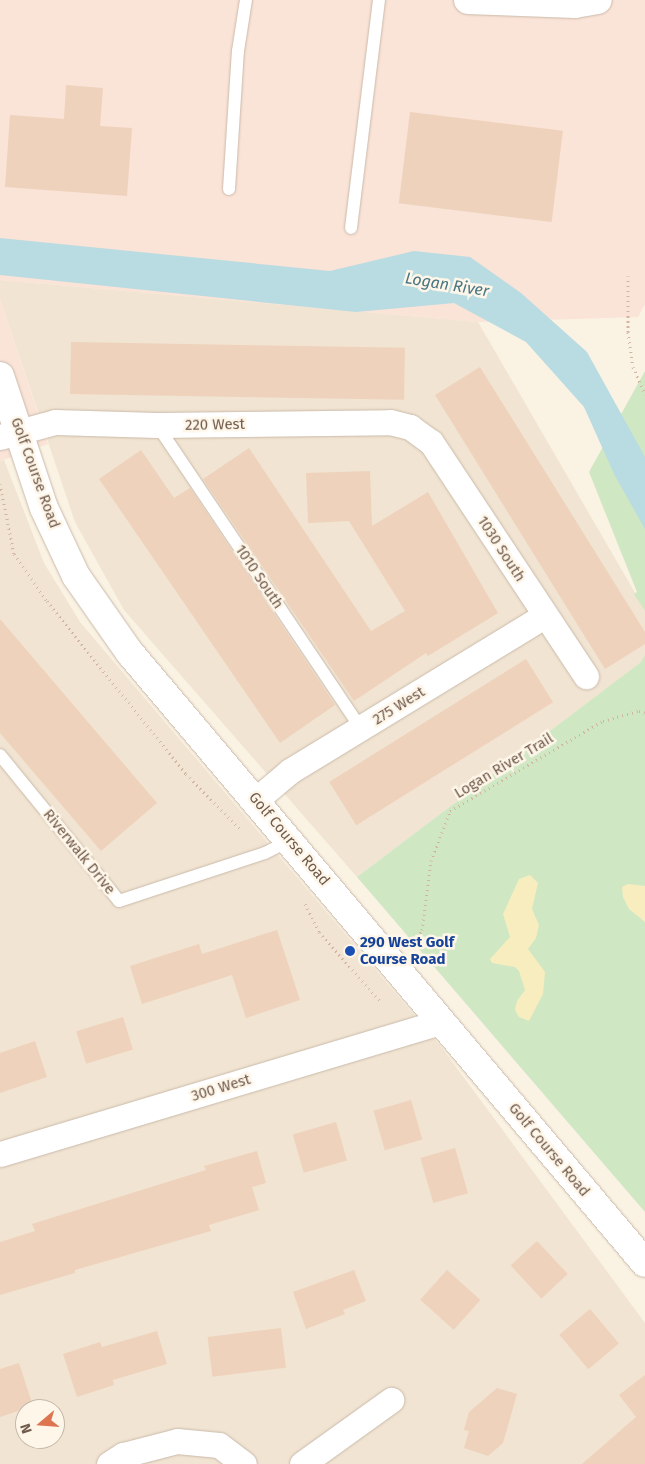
<!DOCTYPE html>
<style>
body{margin:0}
#map{position:relative;width:645px;height:1464px;overflow:hidden;background:#faf2e3;font-family:"Fira Sans",sans-serif}
div>[style]{position:absolute}
.residential>*{inset:0;background:#f1e4d2}
.commercial>*{inset:0;background:#fae3d7}
.green>*{inset:0;background:#d0e7c3}
.sand>*{inset:0;background:#f8edbf}
.water>*{inset:0;background:#b9dbe2}
.building>*{inset:0;background:#eed2bc;transform-origin:0 0}
.path>*{height:3px;margin-top:-1.5px;transform-origin:0;background:repeating-linear-gradient(90deg,#d2b5a0 0 1px,transparent 0 5px)}
.roads{filter:drop-shadow(0 0 1px #cabaaa) drop-shadow(0 0 1px #cabaaa)}
.lane>*{height:12px;margin:-6px;padding:0 6px;transform-origin:6px;border-radius:6px;background:#fff}
.street>*{height:25px;margin:-12.5px;padding:0 12.5px;transform-origin:12.5px;border-radius:12.5px;background:#fff}
.secondary>*{height:28px;margin:-14px;padding:0 14px;transform-origin:14px;border-radius:14px;background:#fff}
.dots>*{width:14px;height:14px;translate:-50% -50%;box-sizing:border-box;border:2px solid #fef6e9;border-radius:50%}
span{translate:-50% -50%;white-space:nowrap;text-align:center;line-height:1.15;-webkit-text-stroke:5px #fef6e9;paint-order:stroke}
.street-label{font-size:15px;color:#705a4b}
.transit-label{font-size:15px;color:#164399;font-weight:700}
.left{translate:0 -50%;text-align:left}
.water-label{font-size:16px;color:#477682;font-style:italic}
.north{position:absolute;left:15px;top:1399px;width:50px;height:50px;box-sizing:border-box;background:#fef6e9;border:1px solid #c5b8aa;border-radius:50%;rotate:252deg;font-size:14px;font-weight:700;line-height:20px;text-align:center;color:#705a4b}
.north::after{content:'';display:block;margin:auto;width:18px;height:22px;background:#dc7550;clip-path:polygon(50% 0,100% 100%,50% 72%,0 100%)}
</style>
<div id="map">
<div class="residential">
<div style="clip-path:polygon(0 280px,478px 322px,645px 610px,645px 659px,357px 877px,124px 610px,75px 522px,0 299px)"></div>
<div style="clip-path:polygon(evenodd,4px 460px,44px 563px,80px 622px,442px 1048px,645px 1323px,645px 1464px,0 1464px,0 461px,4px 460px,25px 1409px,55px 1409px,55px 1439px,25px 1439px,25px 1409px)"></div>
</div>
<div class="commercial">
<div style="clip-path:polygon(0 0,645px 0,645px 304px,638px 317px,478px 322px,0 280px)"></div>
<div style="clip-path:polygon(0 299px,48px 444px,0 461px)"></div>
</div>
<div class="green">
<div style="clip-path:polygon(645px 371px,645px 611px,634px 594px,637px 592px,589px 472px)"></div>
<div style="clip-path:polygon(645px 655px,645px 1212px,357px 877px,641px 662px)"></div>
</div>
<div class="sand">
<div style="clip-path:polygon(530px 875px,538px 883px,532px 909px,539px 925px,536px 938px,528px 949px,545px 972px,543px 994px,529px 1021px,519px 1017px,515px 1010px,517px 1001px,525px 990px,519px 971px,515px 967px,492px 963px,490px 959px,510px 937px,503px 914px,519px 879px)"></div>
<div style="clip-path:polygon(628px 884px,645px 886px,645px 922px,629px 909px,623px 897px,622px 887px)"></div>
</div>
<div class="water">
<div style="clip-path:polygon(0 238px,330px 271px,414px 251px,470px 257px,521px 293px,587px 352px,645px 457px,645px 529px,615px 476px,584px 407px,526px 342px,454px 303px,356px 312px,0 275px)"></div>
</div>
<div class="building">
<div style="clip-path:polygon(66px 85px,103px 88px,100px 126px,132px 128px,127px 196px,5px 187px,10px 115px,64px 119px)"></div>
<div style="left:410px;top:112px;width:154px;height:92px;rotate:7deg"></div>
<div style="left:71px;top:342px;width:334px;height:52px;rotate:1deg"></div>
<div style="clip-path:polygon(480px 367px,645px 632px,645px 644px,605px 669px,435px 395px)"></div>
<div style="clip-path:polygon(249px 448px,371px 631px,405px 611px,349px 521px,308px 523px,306px 473px,370px 471px,372px 526px,428px 492px,498px 613px,428px 656px,426px 653px,354px 701px,203px 479px)"></div>
<div style="clip-path:polygon(141px 450px,174px 498px,190px 488px,335px 705px,280px 743px,99px 479px)"></div>
<div style="clip-path:polygon(0 619px,157px 803px,101px 851px,0 733px)"></div>
<div style="left:526px;top:659px;width:51px;height:232px;rotate:58deg"></div>
<div style="clip-path:polygon(277px 930px,300px 1000px,246px 1018px,232px 975px,142px 1004px,130px 966px,199px 944px,202px 954px)"></div>
<div style="left:123px;top:1017px;width:34px;height:49px;rotate:73deg"></div>
<div style="clip-path:polygon(35px 1041px,47px 1077px,0 1093px,0 1053px)"></div>
<div style="left:411px;top:1100px;width:41px;height:39px;rotate:74deg"></div>
<div style="left:336px;top:1122px;width:40px;height:45px;rotate:74deg"></div>
<div style="left:455px;top:1148px;width:47px;height:36px;rotate:74deg"></div>
<div style="clip-path:polygon(257px 1151px,266px 1183px,252px 1187px,259px 1210px,209px 1225px,211px 1231px,75px 1270px,75px 1273px,0 1295px,0 1242px,35px 1231px,32px 1224px,206px 1170px,204px 1166px)"></div>
<div style="left:537px;top:1241px;width:45px;height:36px;rotate:47deg"></div>
<div style="clip-path:polygon(354px 1270px,366px 1301px,343px 1310px,345px 1314px,306px 1329px,293px 1292px)"></div>
<div style="left:447px;top:1270px;width:45px;height:40px;rotate:42deg"></div>
<div style="left:590px;top:1309px;width:45px;height:40px;rotate:50deg"></div>
<div style="left:281px;top:1328px;width:40px;height:74px;rotate:83deg"></div>
<div style="clip-path:polygon(157px 1331px,167px 1364px,113px 1380px,114px 1385px,77px 1397px,63px 1354px,100px 1342px,102px 1347px)"></div>
<div style="clip-path:polygon(19px 1363px,33px 1406px,0 1417px,0 1369px)"></div>
<div style="clip-path:polygon(645px 1375px,645px 1464px,582px 1464px,636px 1417px,619px 1395px)"></div>
<div style="clip-path:polygon(497px 1388px,517px 1394px,503px 1443px,488px 1456px,464px 1448px,469px 1431px,464px 1430px,469px 1412px)"></div>
</div>
<div class="path">
<div style="left:628px;top:276px;width:56px;rotate:90deg"></div>
<div style="left:628px;top:332px;width:35px;rotate:82deg"></div>
<div style="left:633px;top:367px;width:30px;rotate:66deg"></div>
<div style="left:0;top:484px;width:71px;rotate:78.7deg"></div>
<div style="left:14px;top:554px;width:57px;rotate:54.9deg"></div>
<div style="left:47px;top:601px;width:222px;rotate:51.2deg"></div>
<div style="left:186px;top:774px;width:78px;rotate:45.5deg"></div>
<div style="left:305px;top:904px;width:31px;rotate:63deg"></div>
<div style="left:319px;top:932px;width:92px;rotate:48.5deg"></div>
<div style="left:413px;top:946px;width:18px;rotate:-61deg"></div>
<div style="left:422px;top:930px;width:70px;rotate:-82.6deg"></div>
<div style="left:431px;top:861px;width:53px;rotate:-69.2deg"></div>
<div style="left:450px;top:811px;width:178px;rotate:-30.5deg"></div>
<div style="left:603px;top:721px;width:37px;rotate:-16deg"></div>
<div style="left:639px;top:711px;width:6px;rotate:18deg"></div>
</div>
<div class="roads">
<div class="lane">
<div style="left:229px;top:189px;width:138px;rotate:-86.3deg"></div>
<div style="left:238px;top:51px;width:52px;rotate:-81.1deg"></div>
<div style="left:351px;top:228px;width:230px;rotate:-83deg"></div>
<div style="left:157px;top:425px;width:366px;rotate:56.1deg"></div>
<div style="left:0;top:755px;width:188px;rotate:50.8deg"></div>
<div style="left:119px;top:901px;width:154px;rotate:-18.2deg"></div>
<div style="left:265px;top:853px;width:29px;rotate:-27deg"></div>
</div>
<div class="street">
<div style="left:0;top:437px;width:57px;rotate:-15.3deg"></div>
<div style="left:55px;top:422px;width:102px;rotate:1.7deg"></div>
<div style="left:157px;top:425px;width:233px;rotate:-0.7deg"></div>
<div style="left:390px;top:422px;width:21px;rotate:14deg"></div>
<div style="left:410px;top:427px;width:26px;rotate:36deg"></div>
<div style="left:431px;top:442px;width:281px;rotate:56.5deg"></div>
<div style="left:257px;top:799px;width:43px;rotate:-40.3deg"></div>
<div style="left:290px;top:771px;width:298px;rotate:-31.4deg"></div>
<div style="left:0;top:1154px;width:460px;rotate:-16.7deg"></div>
<div style="left:109px;top:1464px;width:17px;rotate:-33deg"></div>
<div style="left:123px;top:1455px;width:56px;rotate:-14.5deg"></div>
<div style="left:177px;top:1441px;width:42px;rotate:5.4deg"></div>
<div style="left:219px;top:1445px;width:31px;rotate:37deg"></div>
<div style="left:302px;top:1464px;width:110px;rotate:-35.7deg"></div>
</div>
<div class="secondary">
<div style="left:468px;top:0;width:107px;rotate:2.1deg"></div>
<div style="left:575px;top:4px;width:23px;rotate:-10deg"></div>
<div style="left:0;top:376px;width:139px;rotate:71.6deg"></div>
<div style="left:44px;top:508px;width:75px;rotate:64.8deg"></div>
<div style="left:76px;top:576px;width:94px;rotate:55deg"></div>
<div style="left:130px;top:653px;width:798px;rotate:49.83deg"></div>
</div>
</div>
<div class="dots">
<div style="left:350px;top:951px;background:#1a4fb4"></div>
</div>
<div class="street-label">
<span style="left:215px;top:425px;rotate:-1deg">220 West</span>
<span style="left:35px;top:473px;rotate:70deg">Golf Course Road</span>
<span style="left:501px;top:549px;rotate:57deg">1030 South</span>
<span style="left:259px;top:577px;rotate:56deg">1010 South</span>
<span style="left:399px;top:706px;rotate:-32deg">275 West</span>
<span style="left:504px;top:766px;rotate:-31deg">Logan River Trail</span>
<span style="left:289px;top:839px;rotate:50deg">Golf Course Road</span>
<span style="left:79px;top:852px;rotate:51deg">Riverwalk Drive</span>
<span style="left:221px;top:1088px;rotate:-17deg">300 West</span>
<span style="left:549px;top:1150px;rotate:50deg">Golf Course Road</span>
</div>
<div class="transit-label">
<span class="left" style="left:360px;top:951px">290 West Golf<br>Course Road</span>
</div>
<div class="water-label">
<span style="left:447px;top:285px;rotate:9deg">Logan River</span>
</div>
<div class="north">N</div>
</div>
